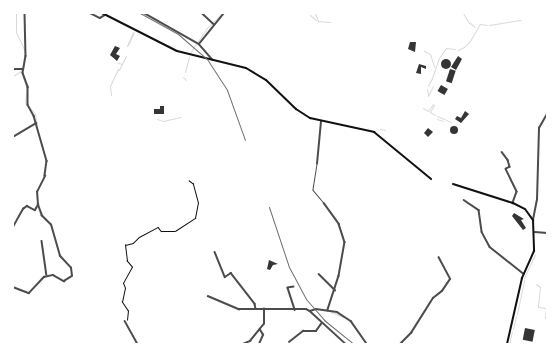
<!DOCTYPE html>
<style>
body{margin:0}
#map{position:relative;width:560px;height:357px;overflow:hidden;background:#fff;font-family:Lato,sans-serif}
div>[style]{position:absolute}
.stream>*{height:1px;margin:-0.5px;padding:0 0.5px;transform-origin:0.5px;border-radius:0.5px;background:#d9d9d9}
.building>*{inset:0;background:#353535;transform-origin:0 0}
.round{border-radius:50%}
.path>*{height:0.5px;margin:-0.25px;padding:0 0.25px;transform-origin:0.25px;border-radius:0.25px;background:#111}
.service>*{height:0.5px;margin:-0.25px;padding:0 0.25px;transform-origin:0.25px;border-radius:0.25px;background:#4c4c4c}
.minor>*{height:1.5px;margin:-0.75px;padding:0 0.75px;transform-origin:0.75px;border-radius:0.75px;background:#4c4c4c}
.tertiary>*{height:1.5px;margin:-0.75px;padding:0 0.75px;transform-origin:0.75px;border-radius:0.75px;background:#4c4c4c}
.primary>*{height:2px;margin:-1px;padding:0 1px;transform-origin:1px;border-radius:1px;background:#111}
.rail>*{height:1px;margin:-0.5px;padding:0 0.5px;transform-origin:0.5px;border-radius:0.5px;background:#707070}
span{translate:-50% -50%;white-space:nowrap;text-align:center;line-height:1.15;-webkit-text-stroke:3px #fff;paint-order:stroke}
.frame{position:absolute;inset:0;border:14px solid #fff;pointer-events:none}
</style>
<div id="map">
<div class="stream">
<div style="left:16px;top:13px;width:19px;rotate:90deg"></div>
<div style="left:16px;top:32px;width:21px;rotate:65deg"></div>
<div style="left:25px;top:51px;width:6px;rotate:90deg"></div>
<div style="left:303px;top:13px;width:10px"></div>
<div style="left:315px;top:13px;width:9px;rotate:69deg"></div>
<div style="left:318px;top:21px;width:12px;rotate:5deg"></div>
<div style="left:463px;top:13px;width:12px;rotate:59deg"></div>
<div style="left:310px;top:15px;width:8px;rotate:40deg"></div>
<div style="left:470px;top:23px;width:6px;rotate:39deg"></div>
<div style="left:489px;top:25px;width:32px;rotate:-9deg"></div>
<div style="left:128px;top:45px;width:14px;rotate:-65deg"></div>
<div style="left:127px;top:46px;width:15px;rotate:-67deg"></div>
<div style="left:458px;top:50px;width:7px;rotate:-27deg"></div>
<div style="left:464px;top:47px;width:8px;rotate:-45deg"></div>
<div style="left:470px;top:41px;width:20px;rotate:-60deg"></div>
<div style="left:480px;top:24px;width:7px;rotate:8deg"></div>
<div style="left:424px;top:51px;width:7px;rotate:27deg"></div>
<div style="left:430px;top:54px;width:13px;rotate:72deg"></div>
<div style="left:190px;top:53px;width:29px;rotate:-56deg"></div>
<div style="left:206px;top:29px;width:23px;rotate:-45deg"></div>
<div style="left:118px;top:63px;width:4px;rotate:14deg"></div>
<div style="left:122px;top:64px;width:9px;rotate:-63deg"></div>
<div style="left:24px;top:66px;width:6px;rotate:121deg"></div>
<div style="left:21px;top:71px;width:20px;rotate:72deg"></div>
<div style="left:27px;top:90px;width:12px;rotate:99deg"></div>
<div style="left:25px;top:102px;width:16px;rotate:50deg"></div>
<div style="left:35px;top:114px;width:11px;rotate:80deg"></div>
<div style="left:119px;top:70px;width:7px;rotate:-63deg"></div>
<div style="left:185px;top:72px;width:16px;rotate:-75deg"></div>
<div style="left:13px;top:76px;width:9px;rotate:-32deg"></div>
<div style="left:183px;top:77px;width:4px;rotate:45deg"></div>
<div style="left:432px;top:78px;width:21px;rotate:-71deg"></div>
<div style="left:439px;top:58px;width:12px;rotate:-55deg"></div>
<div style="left:446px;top:48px;width:9px;rotate:6deg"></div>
<div style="left:428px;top:86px;width:9px;rotate:-63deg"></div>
<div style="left:427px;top:89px;width:6px;rotate:81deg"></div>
<div style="left:111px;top:95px;width:9px;rotate:-96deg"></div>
<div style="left:110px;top:86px;width:19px;rotate:-65deg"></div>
<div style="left:428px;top:96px;width:11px;rotate:-63deg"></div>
<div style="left:434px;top:105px;width:8px;rotate:120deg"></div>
<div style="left:430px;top:112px;width:6px;rotate:31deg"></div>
<div style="left:423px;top:108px;width:6px;rotate:31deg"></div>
<div style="left:428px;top:111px;width:9px;rotate:-54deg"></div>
<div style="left:437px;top:116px;width:15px;rotate:23deg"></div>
<div style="left:157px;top:119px;width:6px;rotate:18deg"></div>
<div style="left:163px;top:121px;width:18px;rotate:-13deg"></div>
<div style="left:437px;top:119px;width:6px;rotate:18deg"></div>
<div style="left:380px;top:129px;width:5px;rotate:11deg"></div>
<div style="left:524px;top:278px;width:26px;rotate:-65deg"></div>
<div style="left:536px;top:284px;width:5px;rotate:37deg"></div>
<div style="left:540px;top:287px;width:20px;rotate:96deg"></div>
<div style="left:538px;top:307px;width:8px;rotate:7deg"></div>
<div style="left:546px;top:308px;width:10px;rotate:96deg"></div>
<div style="left:331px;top:312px;width:13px;rotate:23deg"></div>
<div style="left:517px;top:314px;width:35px;rotate:-78deg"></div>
<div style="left:513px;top:329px;width:13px;rotate:-77deg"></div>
<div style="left:509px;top:344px;width:13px;rotate:-77deg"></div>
</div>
<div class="building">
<div style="clip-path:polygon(410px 42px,416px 42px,415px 52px,408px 49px)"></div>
<div style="clip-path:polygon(115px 46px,120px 48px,116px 54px,120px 56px,117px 61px,110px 55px)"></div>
<div style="clip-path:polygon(458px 56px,462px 59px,456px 70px,451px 67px)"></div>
<div class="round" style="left:441px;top:59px;width:10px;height:10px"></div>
<div style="clip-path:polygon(419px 64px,426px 66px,426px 69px,421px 67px,421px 74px,416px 73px)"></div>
<div style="left:450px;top:69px;width:6px;height:13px;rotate:18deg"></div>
<div style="left:441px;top:85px;width:8px;height:7px;rotate:30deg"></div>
<div style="clip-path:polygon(160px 106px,164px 106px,164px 114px,154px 114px,154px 109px,160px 109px)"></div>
<div style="clip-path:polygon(465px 111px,469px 114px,461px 123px,455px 119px,457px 116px,461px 118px)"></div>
<div class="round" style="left:450px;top:126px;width:8px;height:8px"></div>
<div style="clip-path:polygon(428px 128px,433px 132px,428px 137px,424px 133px)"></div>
<div style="clip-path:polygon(514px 213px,524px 219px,521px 220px,526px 228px,523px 230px,512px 216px)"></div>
<div style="clip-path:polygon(269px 260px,278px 264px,273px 265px,270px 270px,267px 269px)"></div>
<div style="left:525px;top:328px;width:10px;height:12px;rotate:11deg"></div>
</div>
<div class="path">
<div style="left:127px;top:320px;width:9px;rotate:-84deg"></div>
<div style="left:128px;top:311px;width:11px;rotate:-124deg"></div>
<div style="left:122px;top:302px;width:14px;rotate:-78deg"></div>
<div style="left:125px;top:288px;width:5px;rotate:-112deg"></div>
<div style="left:123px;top:283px;width:18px;rotate:-61deg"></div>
<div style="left:132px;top:267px;width:8px;rotate:-130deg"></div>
<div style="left:127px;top:261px;width:16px;rotate:-97deg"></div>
<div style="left:125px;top:245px;width:8px;rotate:-14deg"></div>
<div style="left:133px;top:243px;width:8px;rotate:-45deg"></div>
<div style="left:139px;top:237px;width:21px;rotate:-28deg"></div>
<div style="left:158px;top:227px;width:5px;rotate:53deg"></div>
<div style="left:161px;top:231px;width:14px"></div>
<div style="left:175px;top:231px;width:24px;rotate:-33deg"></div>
<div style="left:195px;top:218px;width:15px;rotate:-79deg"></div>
<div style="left:198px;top:203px;width:20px;rotate:-105deg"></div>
<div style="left:193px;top:184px;width:5px;rotate:-143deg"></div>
</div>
<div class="service">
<div style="left:317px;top:164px;width:26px;rotate:99deg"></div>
<div style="left:313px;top:190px;width:16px;rotate:50deg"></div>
</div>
<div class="minor">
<div style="left:25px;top:13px;width:43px;rotate:88.7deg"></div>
<div style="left:26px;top:56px;width:17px;rotate:100deg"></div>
<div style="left:23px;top:73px;width:15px;rotate:70deg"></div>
<div style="left:28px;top:87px;width:18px;rotate:90deg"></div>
<div style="left:28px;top:105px;width:13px;rotate:61deg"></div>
<div style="left:34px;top:116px;width:47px;rotate:73.9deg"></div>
<div style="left:47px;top:161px;width:15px;rotate:98deg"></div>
<div style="left:90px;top:13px;width:11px;rotate:27deg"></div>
<div style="left:100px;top:18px;width:6px;rotate:-31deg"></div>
<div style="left:144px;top:13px;width:63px;rotate:29.4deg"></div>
<div style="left:202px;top:13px;width:16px;rotate:43deg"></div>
<div style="left:199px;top:44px;width:40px;rotate:-51deg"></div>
<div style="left:199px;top:44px;width:21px;rotate:49deg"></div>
<div style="left:13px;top:69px;width:10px"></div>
<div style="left:13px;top:137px;width:27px;rotate:-31deg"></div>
<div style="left:502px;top:152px;width:10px;rotate:53deg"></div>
<div style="left:508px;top:160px;width:7px;rotate:74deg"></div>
<div style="left:510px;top:167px;width:4px;rotate:153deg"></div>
<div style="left:506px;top:169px;width:25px;rotate:64deg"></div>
<div style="left:517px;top:192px;width:12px;rotate:110deg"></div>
<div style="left:317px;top:164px;width:42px;rotate:-84.6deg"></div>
<div style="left:464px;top:200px;width:18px;rotate:34deg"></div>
<div style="left:479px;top:210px;width:22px;rotate:82deg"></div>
<div style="left:482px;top:232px;width:17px;rotate:62deg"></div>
<div style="left:490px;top:247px;width:43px;rotate:38.5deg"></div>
<div style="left:324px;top:203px;width:26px;rotate:54deg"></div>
<div style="left:339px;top:224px;width:19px;rotate:72deg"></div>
<div style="left:345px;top:242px;width:35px;rotate:100deg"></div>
<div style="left:339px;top:276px;width:36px;rotate:108deg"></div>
<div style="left:533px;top:220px;width:20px;rotate:-79deg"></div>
<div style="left:537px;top:200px;width:72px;rotate:-88.4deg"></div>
<div style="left:539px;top:128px;width:16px;rotate:-60deg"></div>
<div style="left:13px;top:227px;width:21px;rotate:-61deg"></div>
<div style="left:23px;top:209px;width:5px;rotate:-37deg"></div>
<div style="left:27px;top:206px;width:9px;rotate:27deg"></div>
<div style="left:35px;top:210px;width:6px;rotate:-59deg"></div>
<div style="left:535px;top:232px;width:12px;rotate:5deg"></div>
<div style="left:42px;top:241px;width:34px;rotate:82deg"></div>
<div style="left:215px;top:252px;width:27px;rotate:68deg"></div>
<div style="left:225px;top:277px;width:7px;rotate:-34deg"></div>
<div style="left:231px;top:273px;width:39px;rotate:52deg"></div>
<div style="left:255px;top:304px;width:5px;rotate:79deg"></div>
<div style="left:319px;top:274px;width:23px;rotate:45deg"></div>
<div style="left:294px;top:287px;width:6px;rotate:171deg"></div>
<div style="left:288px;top:288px;width:23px;rotate:72deg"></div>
<div style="left:208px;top:296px;width:34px;rotate:23deg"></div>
<div style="left:239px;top:309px;width:67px"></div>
<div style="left:306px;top:309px;width:4px;rotate:27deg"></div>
<div style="left:310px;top:311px;width:6px;rotate:-18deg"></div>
<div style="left:316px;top:309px;width:21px;rotate:8deg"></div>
<div style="left:337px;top:312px;width:17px;rotate:33deg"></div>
<div style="left:351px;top:321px;width:28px;rotate:55deg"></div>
<div style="left:125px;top:321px;width:26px;rotate:61deg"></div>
<div style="left:289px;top:342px;width:18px;rotate:-38deg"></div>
<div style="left:303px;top:331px;width:13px"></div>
<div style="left:316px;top:331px;width:9px;rotate:-54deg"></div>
<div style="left:243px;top:344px;width:8px;rotate:-23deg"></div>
<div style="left:250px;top:341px;width:22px;rotate:-51deg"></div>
<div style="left:264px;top:324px;width:15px;rotate:-90deg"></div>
<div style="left:259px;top:344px;width:10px;rotate:-66deg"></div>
<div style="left:263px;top:335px;width:6px;rotate:-121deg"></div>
<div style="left:400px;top:344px;width:16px;rotate:-45deg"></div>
<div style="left:411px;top:333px;width:41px;rotate:-57.8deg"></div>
<div style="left:433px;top:298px;width:11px;rotate:-38deg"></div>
<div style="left:442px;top:291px;width:14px;rotate:-56deg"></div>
<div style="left:450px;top:279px;width:24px;rotate:-118deg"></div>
</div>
<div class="tertiary">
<div style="left:13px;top:287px;width:17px;rotate:21deg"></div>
<div style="left:29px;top:293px;width:22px;rotate:-47deg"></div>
<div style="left:44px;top:277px;width:9px;rotate:-13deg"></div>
<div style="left:53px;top:275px;width:13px;rotate:29deg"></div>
<div style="left:64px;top:281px;width:9px;rotate:-32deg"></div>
<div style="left:72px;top:276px;width:8px;rotate:-97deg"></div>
<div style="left:71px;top:268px;width:16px;rotate:-133deg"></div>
<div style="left:60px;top:256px;width:32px;rotate:-106deg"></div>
<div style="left:51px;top:225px;width:13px;rotate:-135deg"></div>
<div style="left:42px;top:216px;width:12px;rotate:-110deg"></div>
<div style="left:38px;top:205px;width:13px;rotate:-94deg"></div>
<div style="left:37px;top:192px;width:18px;rotate:-63deg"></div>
<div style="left:310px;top:311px;width:49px;rotate:42.5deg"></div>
</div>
<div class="primary">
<div style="left:102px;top:13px;width:84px;rotate:26.9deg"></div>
<div style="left:177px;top:51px;width:71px;rotate:13.8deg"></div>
<div style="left:246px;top:68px;width:23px;rotate:31deg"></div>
<div style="left:266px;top:80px;width:42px;rotate:44deg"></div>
<div style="left:296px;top:109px;width:17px;rotate:33deg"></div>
<div style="left:310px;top:118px;width:66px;rotate:12.3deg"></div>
<div style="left:374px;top:132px;width:74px;rotate:39.5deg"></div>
<div style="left:453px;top:184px;width:63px;rotate:17.6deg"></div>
<div style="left:513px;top:203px;width:13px;rotate:27deg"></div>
<div style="left:525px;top:209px;width:14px;rotate:54deg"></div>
<div style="left:533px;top:220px;width:31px;rotate:88deg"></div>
<div style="left:534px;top:251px;width:30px;rotate:114deg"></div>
<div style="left:522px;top:278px;width:68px;rotate:102.8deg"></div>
</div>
<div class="rail">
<div style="left:140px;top:13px;width:43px;rotate:28.9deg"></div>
<div style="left:178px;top:34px;width:38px;rotate:41deg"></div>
<div style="left:207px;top:59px;width:37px;rotate:57deg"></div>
<div style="left:227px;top:90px;width:53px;rotate:70.2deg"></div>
<div style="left:269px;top:207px;width:63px;rotate:71.6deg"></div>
<div style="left:289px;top:267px;width:36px;rotate:62deg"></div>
<div style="left:306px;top:299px;width:28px;rotate:49deg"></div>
<div style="left:324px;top:320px;width:38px;rotate:39deg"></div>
</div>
<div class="frame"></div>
</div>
